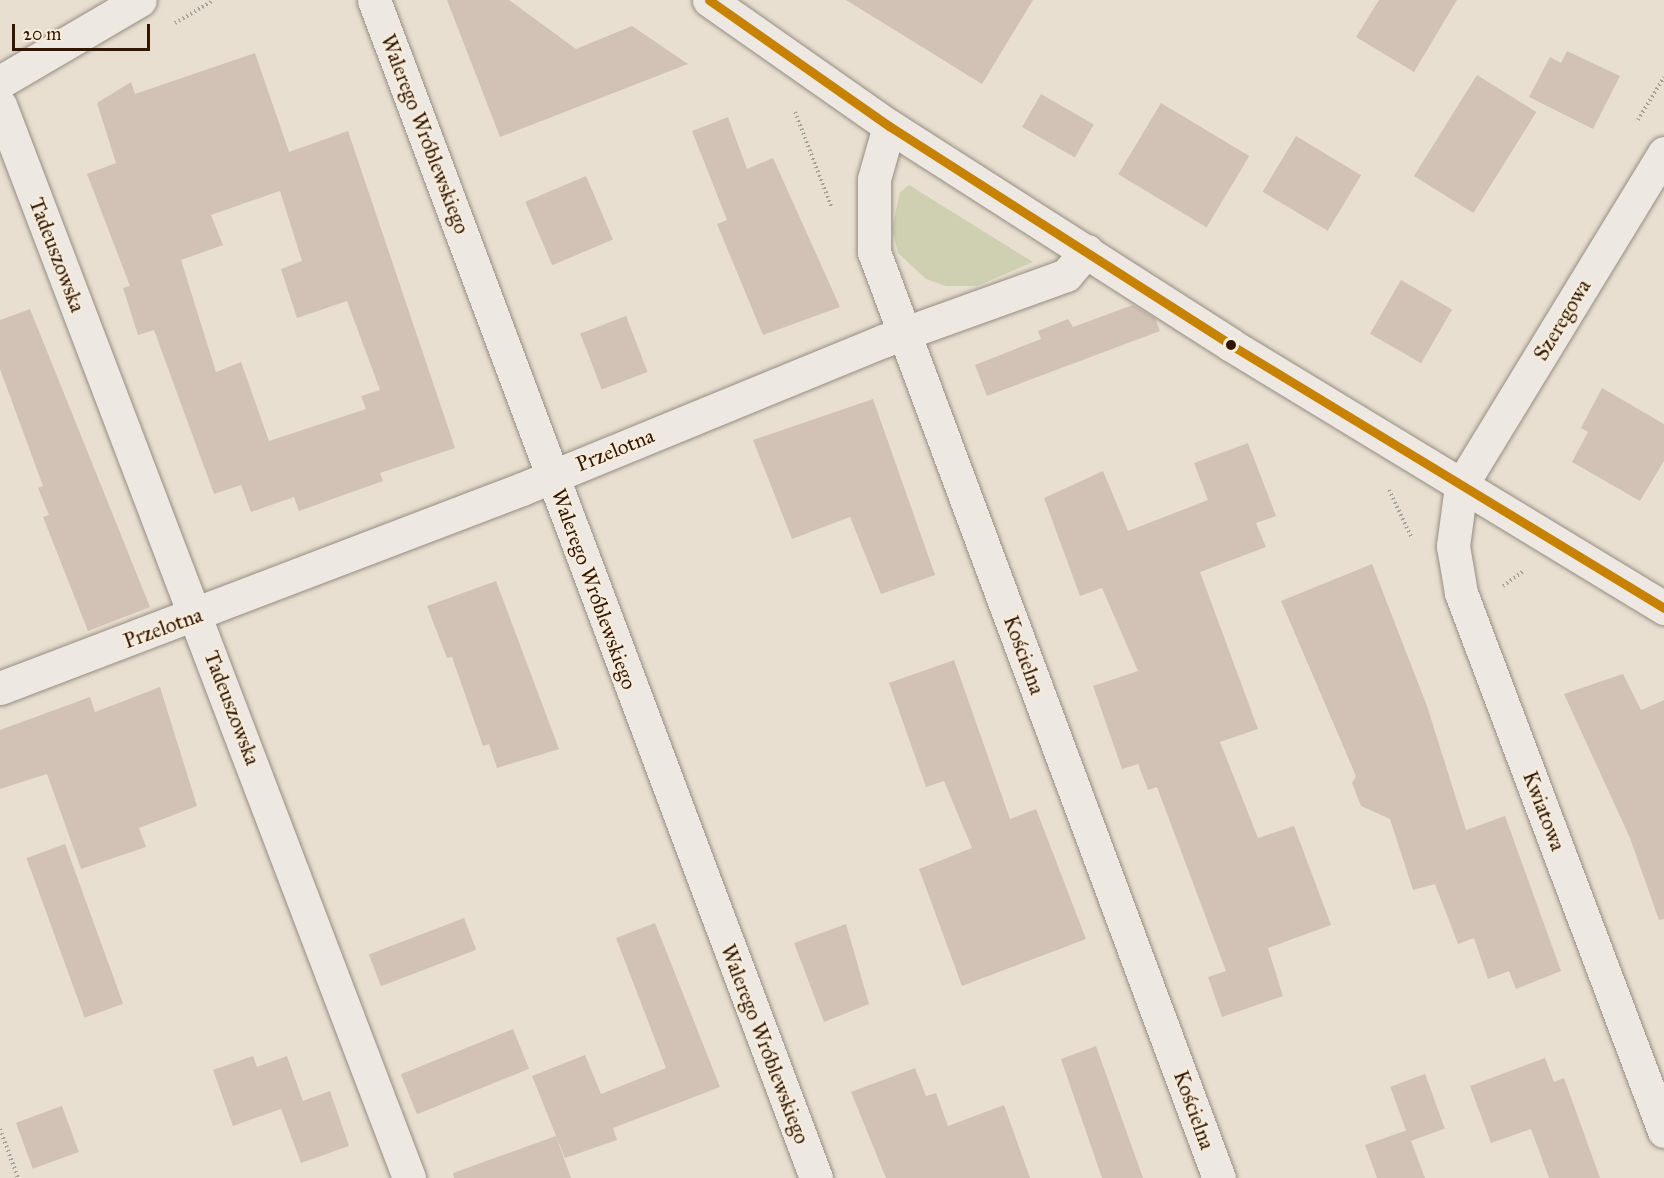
<!DOCTYPE html>
<meta charset="utf-8">
<style>
body{margin:0}
#map{position:relative;width:1664px;height:1178px;overflow:hidden;background:#e8dfd1;font-family:"IM FELL Great Primer",serif}
div>[style]{position:absolute}
.green>*{inset:0;background:#ced0b1}
.building>*{inset:0;background:#d2c2b5;transform-origin:0 0}
.path>*{height:4px;margin-top:-2px;transform-origin:0;background:repeating-linear-gradient(90deg,#a7a199 0 1.5px,transparent 0 4.5px)}
.roads{filter:drop-shadow(0 0 2px #968d82) drop-shadow(0 0 2px #968d82)}
.minor>*{height:33px;margin:-16.5px;padding:0 16.5px;transform-origin:16.5px;border-radius:16.5px;background:#ede8e1}
.bus-1>*{height:9px;margin:-4.5px;padding:0 4.5px;transform-origin:4.5px;border-radius:4.5px;background:#c68200}
.dots>*{width:16px;height:16px;translate:-50% -50%;box-sizing:border-box;border:3px solid #f7ecdb;border-radius:50%}
span{translate:-50% -50%;white-space:nowrap;text-align:center;line-height:1.15;-webkit-text-stroke:4.5px #f7ecdb;paint-order:stroke}
.street-label{font-size:21px;color:#311700}
.scale{position:absolute;left:12px;top:24px;width:138px;height:27px;box-sizing:border-box;border:3px solid #311700;border-top:0;padding-left:8px;font-size:18px;line-height:21px;white-space:nowrap;color:#311700;-webkit-text-stroke:4px #f7ecdb;paint-order:stroke}
</style>
<div id="map">
<div class="green">
<div style="clip-path:polygon(909px 185px,1033px 262px,977px 286px,946px 286px,926px 279px,898px 253px,892px 228px,900px 192px)"></div>
</div>
<div class="building">
<div style="clip-path:polygon(447px 0,509px 0,576px 49px,632px 26px,688px 64px,500px 137px)"></div>
<div style="clip-path:polygon(846px 0,1033px 0,982px 84px)"></div>
<div style="clip-path:polygon(1379px 0,1457px 0,1414px 72px,1356px 37px)"></div>
<div style="clip-path:polygon(1567px 51px,1620px 76px,1593px 129px,1529px 97px,1550px 57px,1561px 63px)"></div>
<div style="clip-path:polygon(evenodd,255px 53px,289px 152px,348px 131px,455px 448px,380px 473px,383px 481px,299px 511px,294px 497px,251px 512px,241px 485px,214px 494px,154px 330px,138px 335px,123px 288px,130px 286px,87px 174px,116px 163px,97px 103px,131px 82px,135px 94px,255px 53px,280px 191px,302px 261px,281px 269px,297px 318px,347px 301px,380px 390px,361px 396px,366px 409px,269px 441px,241px 362px,216px 372px,181px 260px,223px 245px,211px 215px,280px 191px)"></div>
<div style="left:1477px;top:75px;width:70px;height:119px;rotate:32deg"></div>
<div style="left:1041px;top:94px;width:61px;height:38px;rotate:30deg"></div>
<div style="left:1161px;top:103px;width:103px;height:83px;rotate:31deg"></div>
<div style="clip-path:polygon(728px 117px,747px 169px,773px 158px,840px 307px,763px 335px,717px 224px,727px 220px,692px 131px)"></div>
<div style="left:1296px;top:136px;width:76px;height:65px;rotate:31deg"></div>
<div style="left:586px;top:176px;width:69px;height:66px;rotate:67deg"></div>
<div style="left:1401px;top:280px;width:59px;height:62px;rotate:30deg"></div>
<div style="clip-path:polygon(1133px 305px,1155px 318px,1160px 331px,987px 396px,975px 365px,1041px 339px,1038px 331px,1068px 319px,1073px 327px)"></div>
<div style="clip-path:polygon(30px 309px,150px 607px,88px 631px,43px 517px,49px 515px,38px 488px,43px 486px,0 369px,0 320px)"></div>
<div style="left:626px;top:316px;width:60px;height:49px;rotate:69deg"></div>
<div style="clip-path:polygon(1602px 388px,1664px 424px,1664px 461px,1640px 501px,1572px 462px,1588px 432px,1581px 428px)"></div>
<div style="clip-path:polygon(873px 399px,935px 575px,881px 594px,850px 517px,792px 539px,753px 440px)"></div>
<div style="clip-path:polygon(1248px 443px,1276px 516px,1256px 523px,1266px 547px,1200px 572px,1258px 729px,1220px 742px,1258px 838px,1294px 826px,1331px 925px,1268px 948px,1283px 996px,1222px 1017px,1208px 977px,1226px 971px,1157px 787px,1148px 790px,1138px 764px,1122px 769px,1093px 686px,1138px 671px,1102px 588px,1080px 596px,1044px 498px,1103px 471px,1128px 531px,1208px 500px,1194px 463px)"></div>
<div style="clip-path:polygon(1372px 564px,1427px 706px,1466px 830px,1505px 816px,1561px 971px,1516px 989px,1509px 971px,1488px 979px,1474px 938px,1458px 944px,1435px 884px,1413px 890px,1390px 819px,1361px 806px,1352px 783px,1356px 776px,1281px 601px)"></div>
<div style="clip-path:polygon(496px 581px,559px 749px,497px 768px,489px 744px,483px 746px,452px 657px,447px 658px,427px 606px)"></div>
<div style="clip-path:polygon(954px 660px,1010px 819px,1036px 809px,1086px 939px,962px 986px,919px 869px,972px 848px,944px 781px,926px 787px,889px 683px)"></div>
<div style="clip-path:polygon(1623px 674px,1641px 710px,1664px 700px,1664px 919px,1659px 920px,1630px 838px,1564px 694px)"></div>
<div style="clip-path:polygon(160px 687px,197px 806px,139px 828px,146px 847px,81px 869px,47px 774px,0 789px,0 730px,90px 697px,95px 712px)"></div>
<div style="left:65px;top:844px;width:170px;height:41px;rotate:70deg"></div>
<div style="left:464px;top:918px;width:34px;height:102px;rotate:69deg"></div>
<div style="clip-path:polygon(655px 923px,720px 1087px,613px 1128px,617px 1140px,565px 1158px,532px 1076px,585px 1055px,601px 1094px,666px 1068px,616px 938px)"></div>
<div style="clip-path:polygon(846px 924px,869px 1004px,824px 1022px,794px 943px)"></div>
<div style="left:513px;top:1029px;width:43px;height:121px;rotate:68deg"></div>
<div style="clip-path:polygon(1096px 1046px,1123px 1122px,1143px 1178px,1102px 1178px,1061px 1059px)"></div>
<div style="clip-path:polygon(253px 1056px,257px 1067px,287px 1056px,303px 1101px,330px 1091px,349px 1146px,301px 1163px,281px 1109px,233px 1126px,213px 1070px)"></div>
<div style="clip-path:polygon(1545px 1058px,1554px 1082px,1564px 1078px,1600px 1178px,1549px 1178px,1531px 1129px,1491px 1143px,1470px 1086px)"></div>
<div style="clip-path:polygon(915px 1068px,926px 1096px,936px 1093px,948px 1126px,1004px 1105px,1030px 1178px,886px 1178px,851px 1092px)"></div>
<div style="left:1425px;top:1074px;width:58px;height:37px;rotate:70deg"></div>
<div style="left:62px;top:1106px;width:49px;height:49px;rotate:70deg"></div>
<div style="clip-path:polygon(1407px 1130px,1425px 1178px,1377px 1178px,1365px 1145px)"></div>
<div style="clip-path:polygon(556px 1136px,571px 1178px,454px 1178px,453px 1173px)"></div>
</div>
<div class="path">
<div style="left:175px;top:23px;width:45px;rotate:-30.5deg"></div>
<div style="left:795px;top:112px;width:101px;rotate:69deg"></div>
<div style="left:1638px;top:120px;width:50px;rotate:-58.8deg"></div>
<div style="left:1389px;top:490px;width:53px;rotate:64.4deg"></div>
<div style="left:1503px;top:586px;width:26px;rotate:-36deg"></div>
<div style="left:0;top:1129px;width:52px;rotate:69.8deg"></div>
</div>
<div class="roads">
<div class="minor">
<div style="left:374px;top:0;width:1258px;rotate:69.43deg"></div>
<div style="left:709px;top:0;width:220px;rotate:35deg"></div>
<div style="left:889px;top:126px;width:406px;rotate:32.6deg"></div>
<div style="left:1231px;top:345px;width:507px;rotate:31.27deg"></div>
<div style="left:0;top:82px;width:162px;rotate:-30.4deg"></div>
<div style="left:0;top:105px;width:1148px;rotate:69.13deg"></div>
<div style="left:889px;top:126px;width:55px;rotate:105.8deg"></div>
<div style="left:874px;top:179px;width:73px;rotate:90deg"></div>
<div style="left:874px;top:252px;width:988px;rotate:69.57deg"></div>
<div style="left:1664px;top:153px;width:390px;rotate:121.4deg"></div>
<div style="left:1461px;top:486px;width:61px;rotate:97.6deg"></div>
<div style="left:1453px;top:546px;width:48px;rotate:80.3deg"></div>
<div style="left:1461px;top:593px;width:575px;rotate:69.33deg"></div>
<div style="left:0;top:688px;width:559px;rotate:-20.87deg"></div>
<div style="left:522px;top:489px;width:390px;rotate:-22.3deg"></div>
<div style="left:883px;top:341px;width:195px;rotate:-19.8deg"></div>
<div style="left:1066px;top:275px;width:32px;rotate:-49deg"></div>
</div>
</div>
<div class="bus-1">
<div style="left:709px;top:0;width:220px;rotate:35deg"></div>
<div style="left:889px;top:126px;width:406px;rotate:32.6deg"></div>
<div style="left:1231px;top:345px;width:507px;rotate:31.27deg"></div>
</div>
<div class="dots">
<div style="left:1231px;top:345px;background:#311700"></div>
</div>
<div class="street-label">
<span style="left:425px;top:134px;rotate:69deg">Walerego Wróblewskiego</span>
<span style="left:57px;top:255px;rotate:69deg">Tadeuszowska</span>
<span style="left:1562px;top:320px;rotate:-59deg">Szeregowa</span>
<span style="left:615px;top:450px;rotate:-22deg">Przelotna</span>
<span style="left:594px;top:589px;rotate:70deg">Walerego Wróblewskiego</span>
<span style="left:163px;top:628px;rotate:-20deg">Przelotna</span>
<span style="left:1024px;top:655px;rotate:70deg">Kościelna</span>
<span style="left:232px;top:708px;rotate:69deg">Tadeuszowska</span>
<span style="left:1544px;top:811px;rotate:69deg">Kwiatowa</span>
<span style="left:765px;top:1044px;rotate:69deg">Walerego Wróblewskiego</span>
<span style="left:1194px;top:1110px;rotate:70deg">Kościelna</span>
</div>
<div class="scale">20 m</div>
</div>
